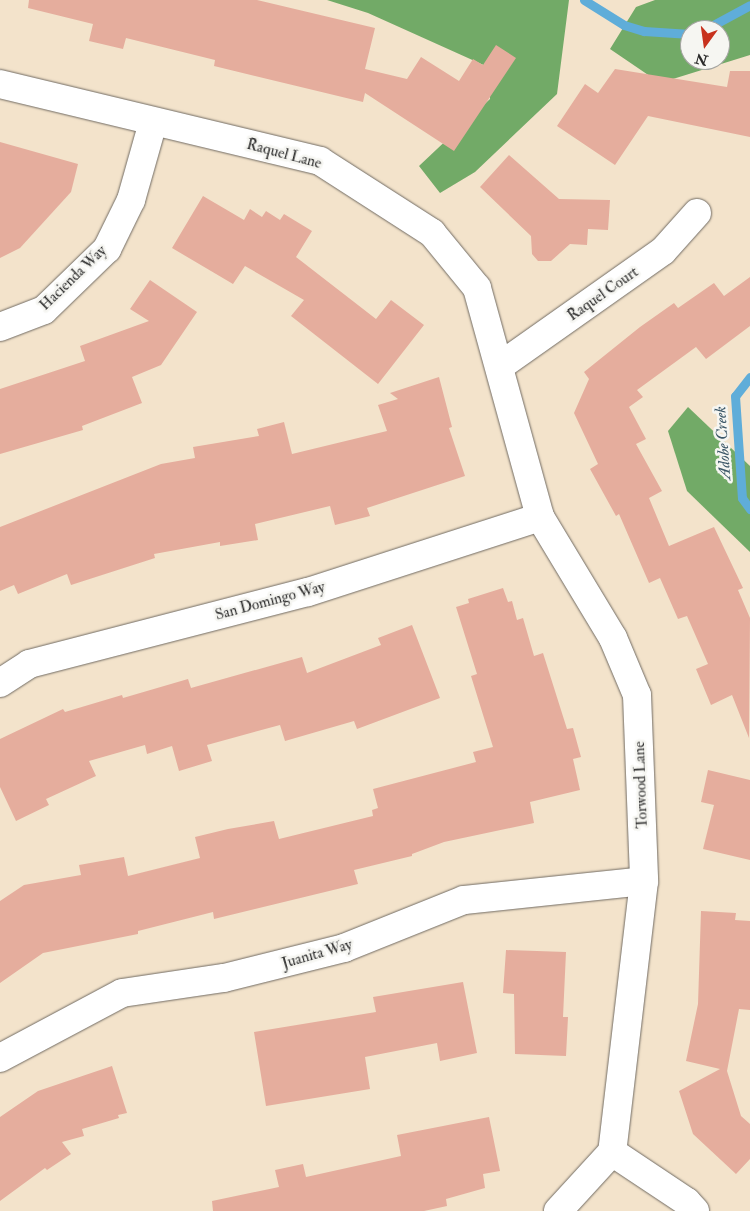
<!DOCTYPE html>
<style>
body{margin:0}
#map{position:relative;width:750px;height:1211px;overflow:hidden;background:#f3e3cb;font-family:"IM FELL Double Pica",serif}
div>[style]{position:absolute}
.forest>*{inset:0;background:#72aa67}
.stream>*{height:9px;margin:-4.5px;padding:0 4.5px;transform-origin:4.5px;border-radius:4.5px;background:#5fadd9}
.building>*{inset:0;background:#e5ad9d}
.roads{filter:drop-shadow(0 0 1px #716b63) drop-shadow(0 0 1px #716b63)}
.minor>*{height:28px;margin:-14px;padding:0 14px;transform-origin:14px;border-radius:14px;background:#fff}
span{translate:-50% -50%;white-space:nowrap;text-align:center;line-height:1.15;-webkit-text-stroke:5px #f6f6f2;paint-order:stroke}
.street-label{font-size:15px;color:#2b2b2b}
.water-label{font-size:16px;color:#3d5868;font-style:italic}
.north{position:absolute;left:680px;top:20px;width:50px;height:50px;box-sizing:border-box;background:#f6f6f2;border:1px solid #a5a5a2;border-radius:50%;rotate:194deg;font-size:14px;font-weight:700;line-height:20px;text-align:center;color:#2b2b2b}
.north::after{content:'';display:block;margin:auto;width:18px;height:22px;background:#c8321e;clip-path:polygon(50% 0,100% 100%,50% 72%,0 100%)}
</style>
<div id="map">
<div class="forest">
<div style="clip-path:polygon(327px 0,569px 0,557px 94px,475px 172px,440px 193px,419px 166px,490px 99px,488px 67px,368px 13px)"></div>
<div style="clip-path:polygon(evenodd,655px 0,750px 0,750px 55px,660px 83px,610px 49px,636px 7px,655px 0,690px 30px,720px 30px,720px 60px,690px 60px,690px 30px)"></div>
<div style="clip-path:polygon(688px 407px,750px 466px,750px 552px,687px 491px,668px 431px)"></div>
</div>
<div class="stream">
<div style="left:584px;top:0;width:47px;rotate:32deg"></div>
<div style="left:624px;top:25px;width:21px;rotate:17deg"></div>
<div style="left:644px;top:31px;width:46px;rotate:3.7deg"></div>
<div style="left:704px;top:30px;width:52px;rotate:-28.5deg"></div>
<div style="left:750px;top:377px;width:24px;rotate:128deg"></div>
<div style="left:735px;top:396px;width:102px;rotate:86.1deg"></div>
<div style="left:742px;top:498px;width:14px;rotate:54deg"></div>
</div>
<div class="building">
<div style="clip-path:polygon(29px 0,257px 0,375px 28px,365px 69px,407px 79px,421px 57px,459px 81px,473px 59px,483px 65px,496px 45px,516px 58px,454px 151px,365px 93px,363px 102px,214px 66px,215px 60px,126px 38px,123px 49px,89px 41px,93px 24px,28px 8px)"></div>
<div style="clip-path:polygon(615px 69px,727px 87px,730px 71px,750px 71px,750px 137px,648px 116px,615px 165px,557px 126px,585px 84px,598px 93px)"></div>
<div style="clip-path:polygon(0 142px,78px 164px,71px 192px,20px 248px,0 258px)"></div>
<div style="clip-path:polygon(509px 155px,559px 199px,610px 200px,608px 230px,588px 229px,587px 245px,570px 244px,551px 261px,538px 261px,532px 254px,531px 236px,480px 187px)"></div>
<div style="clip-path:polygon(203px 196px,244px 220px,250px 209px,262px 217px,266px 211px,280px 220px,284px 214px,312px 231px,296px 257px,376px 319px,391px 300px,424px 325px,378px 384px,291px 316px,304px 300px,245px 266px,233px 284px,172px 248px)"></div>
<div style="clip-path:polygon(750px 277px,750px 326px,706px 359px,696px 347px,637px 390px,643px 397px,629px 407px,646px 439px,636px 444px,662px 491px,649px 498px,669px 546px,714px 527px,743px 588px,738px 590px,750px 618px,749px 738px,732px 695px,711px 705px,696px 669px,708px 664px,687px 616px,678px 619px,660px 578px,649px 583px,619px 514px,616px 516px,590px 469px,598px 464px,574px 413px,589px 379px,584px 372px,640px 327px,674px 303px,678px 308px,714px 283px,724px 296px)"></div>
<div style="clip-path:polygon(150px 280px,197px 312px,161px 365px,132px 377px,142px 403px,82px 426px,83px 430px,0 454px,0 389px,85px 361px,80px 346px,149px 321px,130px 309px)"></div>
<div style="clip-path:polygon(439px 377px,452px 427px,449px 428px,465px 476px,367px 508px,370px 516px,335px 525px,330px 506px,255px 524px,258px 540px,220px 546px,220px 542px,154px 554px,155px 558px,71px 585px,67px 574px,18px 594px,14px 585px,0 591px,0 527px,161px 464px,195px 458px,193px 447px,259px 436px,257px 429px,284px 422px,292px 454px,387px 431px,378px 405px,398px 399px,390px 393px)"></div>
<div style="clip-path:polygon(503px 588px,508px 602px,512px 601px,517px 620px,523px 618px,534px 656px,543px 653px,567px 729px,573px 728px,581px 757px,573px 759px,580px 790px,530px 802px,534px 823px,444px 842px,412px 854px,412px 856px,354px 870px,358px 884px,214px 919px,213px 912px,138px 931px,138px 934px,43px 953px,0 983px,0 901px,24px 885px,81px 875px,79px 865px,124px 857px,128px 876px,200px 858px,195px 837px,228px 829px,274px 821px,279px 839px,373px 816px,372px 810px,378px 808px,373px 789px,476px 762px,473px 752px,493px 747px,471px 676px,477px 674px,456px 607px,469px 603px,468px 599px)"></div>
<div style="clip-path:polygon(412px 625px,440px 698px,357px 729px,354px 721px,285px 741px,280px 725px,207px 745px,212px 761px,179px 771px,172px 746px,147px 754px,145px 745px,89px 761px,96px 776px,46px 799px,49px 805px,16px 821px,0 787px,0 739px,63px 709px,65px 712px,122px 695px,123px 698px,188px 679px,191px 688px,302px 657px,307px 673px,381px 645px,378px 638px)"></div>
<div style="clip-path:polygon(708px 770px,750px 780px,750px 860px,703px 849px,714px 805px,701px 802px)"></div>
<div style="clip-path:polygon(701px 911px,736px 913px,735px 920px,750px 921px,750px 1010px,739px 1009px,727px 1071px,741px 1116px,750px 1124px,750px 1159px,736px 1174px,693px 1134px,679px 1091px,720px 1069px,686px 1061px,698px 1004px)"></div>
<div style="clip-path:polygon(506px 950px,566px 952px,563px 1017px,568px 1017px,566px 1056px,515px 1054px,514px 994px,503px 993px)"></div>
<div style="clip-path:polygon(463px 982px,477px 1053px,440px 1061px,437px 1043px,365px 1057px,370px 1089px,266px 1106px,254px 1032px,376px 1012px,373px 997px)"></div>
<div style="clip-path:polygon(112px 1066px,127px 1113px,118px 1115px,119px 1118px,82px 1129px,84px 1136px,62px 1142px,71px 1154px,47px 1170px,45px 1168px,0 1201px,0 1117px,38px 1091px)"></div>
<div style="clip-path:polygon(489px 1117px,500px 1171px,483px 1174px,485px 1188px,446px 1199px,447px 1206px,424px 1211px,213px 1211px,212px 1201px,279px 1187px,275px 1170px,303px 1164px,306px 1177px,401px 1156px,397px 1135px)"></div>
</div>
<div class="roads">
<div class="minor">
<div style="left:0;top:84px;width:329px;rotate:13.5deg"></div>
<div style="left:320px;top:161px;width:133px;rotate:32.7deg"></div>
<div style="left:432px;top:233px;width:71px;rotate:50.7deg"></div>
<div style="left:477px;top:288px;width:238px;rotate:74.6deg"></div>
<div style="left:540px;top:517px;width:141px;rotate:58.9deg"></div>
<div style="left:613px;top:638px;width:62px;rotate:67.2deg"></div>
<div style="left:637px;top:695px;width:186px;rotate:87.8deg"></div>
<div style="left:644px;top:881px;width:273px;rotate:96.7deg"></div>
<div style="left:612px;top:1152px;width:80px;rotate:132.5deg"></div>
<div style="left:0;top:327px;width:47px;rotate:-21.1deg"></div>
<div style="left:44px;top:310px;width:88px;rotate:-44.1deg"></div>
<div style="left:107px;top:249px;width:55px;rotate:-63.9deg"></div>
<div style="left:131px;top:200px;width:81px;rotate:-74.2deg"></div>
<div style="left:500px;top:366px;width:199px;rotate:-35.2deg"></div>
<div style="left:663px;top:251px;width:51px;rotate:-48.2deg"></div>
<div style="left:0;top:683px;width:35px;rotate:-33deg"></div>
<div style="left:29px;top:664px;width:288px;rotate:-14.5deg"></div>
<div style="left:308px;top:592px;width:244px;rotate:-17.9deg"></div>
<div style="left:0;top:1058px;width:138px;rotate:-28deg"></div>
<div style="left:122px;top:993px;width:103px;rotate:-8.4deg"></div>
<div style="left:224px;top:978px;width:124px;rotate:-14deg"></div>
<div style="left:344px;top:948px;width:129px;rotate:-21.8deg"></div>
<div style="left:464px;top:900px;width:181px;rotate:-6deg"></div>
<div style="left:612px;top:1152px;width:90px;rotate:33.7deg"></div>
<div style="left:687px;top:1202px;width:12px;rotate:48deg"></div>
</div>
</div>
<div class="street-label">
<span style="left:284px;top:154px;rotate:15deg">Raquel Lane</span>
<span style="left:73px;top:278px;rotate:-44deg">Hacienda Way</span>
<span style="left:603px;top:294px;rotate:-35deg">Raquel Court</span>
<span style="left:270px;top:601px;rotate:-15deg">San Domingo Way</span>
<span style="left:641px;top:785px;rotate:-92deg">Torwood Lane</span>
<span style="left:317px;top:954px;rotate:-16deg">Juanita Way</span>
</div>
<div class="water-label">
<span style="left:723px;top:443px;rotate:-94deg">Adobe Creek</span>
</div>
<div class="north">N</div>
</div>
